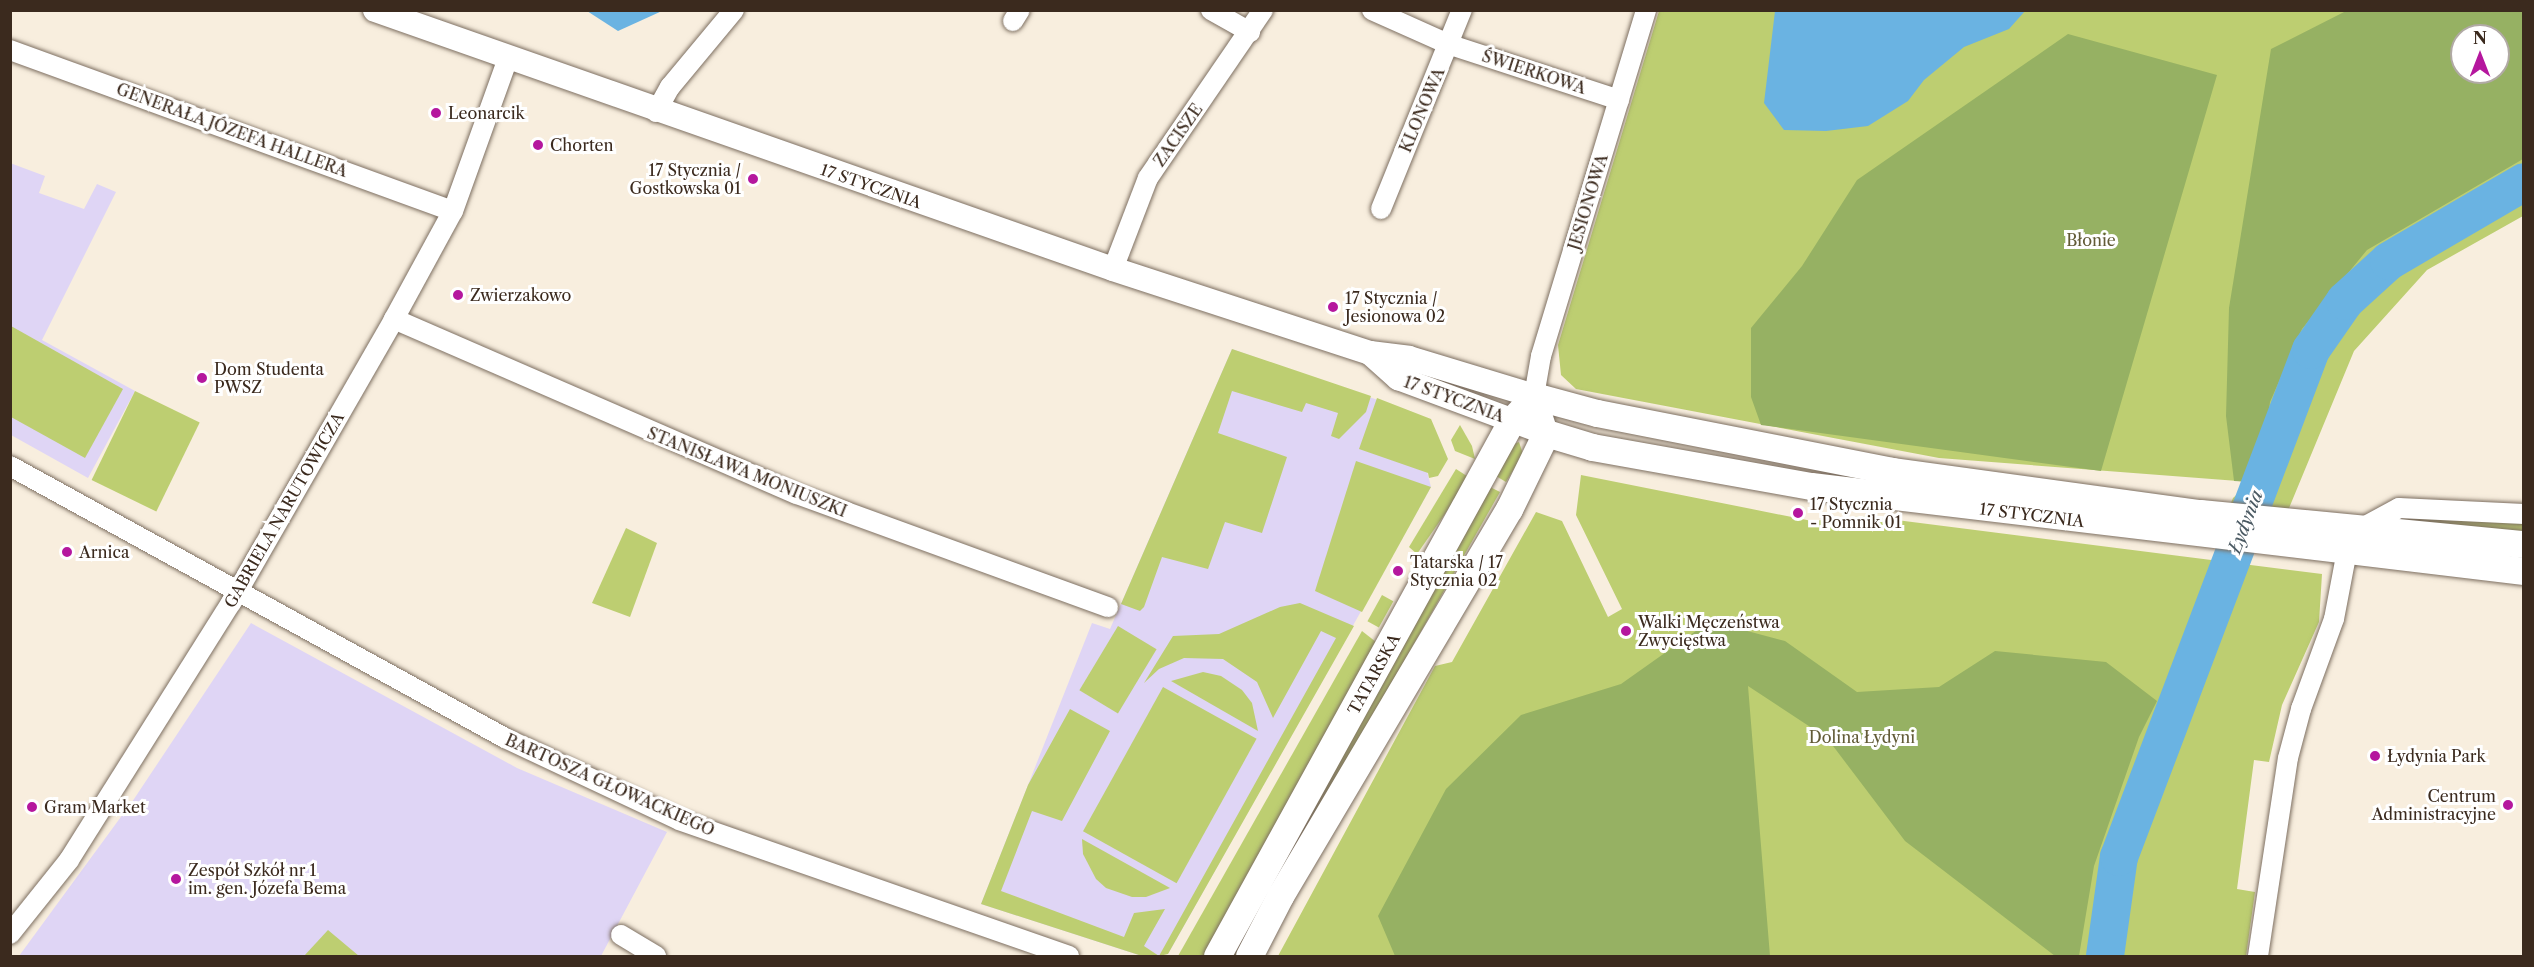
<!DOCTYPE html>
<meta charset="utf-8">
<style>
body{margin:0}
#map{position:relative;width:2534px;height:967px;overflow:hidden;background:#f8eede;font-family:"Libre Caslon Text",serif}
div>[style]{position:absolute}
.built>*{inset:0;background:#dfd5f5}
.green>*{inset:0;background:#bdce71;transform-origin:0 0}
.forest>*{inset:0;background:#96b163}
.water>*{inset:0;background:#6ab3e2}
.river>*{height:38px;margin:-19px;padding:0 19px;transform-origin:19px;border-radius:19px;background:#6ab3e2}
.roads{filter:drop-shadow(0 0 2px #7d6f61) drop-shadow(0 0 2px #7d6f61)}
.minor>*{height:20px;margin:-10px;padding:0 10px;transform-origin:10px;border-radius:10px;background:#fff}
.tertiary>*{height:24px;margin:-12px;padding:0 12px;transform-origin:12px;border-radius:12px;background:#fff}
.secondary>*{height:27px;margin:-13.5px;padding:0 13.5px;transform-origin:13.5px;border-radius:13.5px;background:#fff}
.dots>*{width:16px;height:16px;translate:-50% -50%;box-sizing:border-box;border:3px solid #fff;border-radius:50%}
span{translate:-50% -50%;white-space:nowrap;text-align:center;line-height:1.15;-webkit-text-stroke:6px #fff;paint-order:stroke}
.street-label{font-size:16px;color:#3b2a1e}
.poi-label{font-size:16px;color:#3b2a1e}
.left{translate:0 -50%;text-align:left}
.right{translate:-100% -50%;text-align:right}
.park-label{font-size:16px;color:#625b37}
.water-label{font-size:18px;color:#4b5a63;font-style:italic}
.frame{position:absolute;inset:0;border:12px solid #3b2a1e;pointer-events:none}
.north{position:absolute;left:2450px;top:24px;width:60px;height:60px;box-sizing:border-box;background:#fff;border:2px solid #b1aaa5;border-radius:50%;rotate:0deg;font-size:16px;font-weight:700;line-height:24px;text-align:center;color:#3b2a1e}
.north::after{content:'';display:block;margin:auto;width:21px;height:27px;background:#b5179e;clip-path:polygon(50% 0,100% 100%,50% 72%,0 100%)}
</style>
<div id="map">
<div class="built">
<div style="clip-path:polygon(10px 163px,45px 176px,39px 193px,84px 209px,97px 184px,116px 192px,42px 340px,135px 391px,88px 478px,11px 435px)"></div>
<div style="clip-path:polygon(1232px 349px,1412px 412px,1431px 487px,1168px 954px,1142px 956px,981px 904px,1092px 623px,1110px 629px)"></div>
<div style="clip-path:polygon(251px 623px,517px 768px,667px 832px,601px 956px,19px 956px,134px 799px)"></div>
</div>
<div class="green">
<div style="clip-path:polygon(evenodd,1659px 11px,2523px 11px,2523px 216px,2427px 270px,2354px 351px,2275px 542px,2217px 536px,2233px 498px,2251px 482px,1939px 458px,1576px 389px,1561px 375px,1558px 345px,1659px 11px,2462px 36px,2498px 36px,2498px 72px,2462px 72px,2462px 36px)"></div>
<div style="clip-path:polygon(11px 326px,123px 389px,85px 458px,11px 417px)"></div>
<div style="clip-path:polygon(1232px 349px,1371px 396px,1366px 412px,1339px 439px,1331px 436px,1338px 413px,1306px 403px,1302px 412px,1232px 391px,1218px 433px,1287px 457px,1262px 533px,1225px 522px,1208px 569px,1162px 557px,1144px 607px,1140px 611px,1121px 604px)"></div>
<div style="left:135px;top:391px;width:72px;height:99px;rotate:26deg"></div>
<div style="clip-path:polygon(1377px 398px,1431px 419px,1448px 459px,1438px 476px,1429px 478px,1428px 473px,1359px 449px)"></div>
<div style="clip-path:polygon(1460px 425px,1472px 446px,1475px 459px,1455px 451px,1451px 440px)"></div>
<div style="clip-path:polygon(1519px 442px,1523px 454px,1506px 482px,1496px 476px,1514px 444px)"></div>
<div style="clip-path:polygon(1356px 461px,1431px 487px,1362px 612px,1315px 591px)"></div>
<div style="clip-path:polygon(1456px 469px,1470px 478px,1417px 554px,1409px 547px)"></div>
<div style="clip-path:polygon(1581px 475px,1812px 521px,1865px 516px,2322px 574px,2319px 622px,2282px 705px,2269px 762px,2254px 760px,2237px 889px,2255px 892px,2246px 956px,1278px 956px,1435px 666px,1452px 662px,1536px 512px,1562px 521px,1608px 617px,1622px 609px,1576px 515px)"></div>
<div style="clip-path:polygon(1490px 487px,1500px 492px,1237px 956px,1231px 956px)"></div>
<div style="clip-path:polygon(2412px 518px,2523px 523px,2523px 535px,2401px 521px)"></div>
<div style="clip-path:polygon(626px 528px,657px 543px,630px 617px,592px 603px)"></div>
<div style="left:1382px;top:595px;width:13px;height:30px;rotate:29deg"></div>
<div style="clip-path:polygon(1300px 603px,1354px 626px,1168px 954px,1159px 956px,1142px 956px,981px 904px,1028px 785px,1070px 709px,1110px 731px,1062px 821px,1032px 811px,1001px 891px,1124px 937px,1134px 913px,1165px 909px,1144px 946px,1159px 956px,1336px 638px,1321px 631px,1273px 718px,1257px 682px,1223px 659px,1184px 658px,1159px 669px,1144px 683px,1173px 636px,1219px 634px,1280px 607px)"></div>
<div style="left:1118px;top:626px;width:45px;height:75px;rotate:31deg"></div>
<div style="clip-path:polygon(1362px 631px,1376px 642px,1204px 956px,1178px 956px)"></div>
<div style="clip-path:polygon(1203px 672px,1221px 676px,1242px 690px,1252px 703px,1258px 731px,1171px 681px)"></div>
<div style="left:1163px;top:687px;width:107px;height:165px;rotate:29deg"></div>
<div style="clip-path:polygon(1082px 839px,1170px 888px,1146px 897px,1132px 897px,1106px 888px,1096px 879px,1083px 854px)"></div>
<div style="clip-path:polygon(328px 930px,359px 956px,304px 956px)"></div>
</div>
<div class="forest">
<div style="clip-path:polygon(evenodd,2348px 10px,2523px 11px,2523px 159px,2367px 250px,2302px 329px,2270px 402px,2265px 445px,2253px 482px,2234px 481px,2226px 416px,2229px 308px,2271px 49px,2348px 10px,2462px 36px,2498px 36px,2498px 72px,2462px 72px,2462px 36px)"></div>
<div style="clip-path:polygon(2068px 34px,2217px 75px,2101px 471px,1761px 425px,1751px 397px,1751px 328px,1802px 266px,1857px 180px)"></div>
<div style="clip-path:polygon(1710px 621px,1785px 641px,1857px 692px,1939px 687px,1995px 651px,2106px 662px,2157px 701px,2139px 737px,2094px 866px,2079px 956px,2055px 956px,1905px 841px,1827px 738px,1748px 686px,1770px 956px,1395px 956px,1378px 916px,1446px 789px,1521px 715px,1621px 684px)"></div>
</div>
<div class="water">
<div style="clip-path:polygon(587px 11px,662px 11px,618px 31px)"></div>
<div style="clip-path:polygon(1775px 11px,1775px 10px,2025px 11px,2009px 29px,1964px 47px,1924px 80px,1908px 101px,1868px 126px,1826px 131px,1784px 130px,1764px 103px)"></div>
</div>
<div class="river">
<div style="left:2105px;top:956px;width:100px;rotate:-82deg"></div>
<div style="left:2119px;top:857px;width:542px;rotate:-69.26deg"></div>
<div style="left:2311px;top:350px;width:60px;rotate:-55.2deg"></div>
<div style="left:2345px;top:301px;width:59px;rotate:-42.3deg"></div>
<div style="left:2389px;top:261px;width:156px;rotate:-30.3deg"></div>
</div>
<div class="roads">
<div class="minor">
<div style="left:1211px;top:10px;width:45px;rotate:29.4deg"></div>
<div style="left:1372px;top:10px;width:83px;rotate:24.1deg"></div>
<div style="left:1448px;top:44px;width:180px;rotate:18.1deg"></div>
<div style="left:1013px;top:21px;width:13px;rotate:-58deg"></div>
<div style="left:10px;top:50px;width:471px;rotate:20deg"></div>
<div style="left:656px;top:112px;width:29px;rotate:-61deg"></div>
<div style="left:670px;top:87px;width:100px;rotate:-50.3deg"></div>
<div style="left:1381px;top:209px;width:215px;rotate:-67.9deg"></div>
<div style="left:1113px;top:269px;width:97px;rotate:-69deg"></div>
<div style="left:1148px;top:178px;width:204px;rotate:-55.6deg"></div>
<div style="left:394px;top:319px;width:439px;rotate:23.5deg"></div>
<div style="left:797px;top:494px;width:331px;rotate:20deg"></div>
<div style="left:1534px;top:396px;width:41px;rotate:-80.1deg"></div>
<div style="left:1541px;top:356px;width:362px;rotate:-73.1deg"></div>
<div style="left:10px;top:466px;width:565px;rotate:28.79deg"></div>
<div style="left:505px;top:738px;width:192px;rotate:25.2deg"></div>
<div style="left:679px;top:820px;width:413px;rotate:19.2deg"></div>
<div style="left:2360px;top:529px;width:44px;rotate:-28.3deg"></div>
<div style="left:2399px;top:508px;width:125px;rotate:2.7deg"></div>
<div style="left:10px;top:934px;width:95px;rotate:-51.4deg"></div>
<div style="left:69px;top:860px;width:304px;rotate:-57.8deg"></div>
<div style="left:231px;top:603px;width:327px;rotate:-60.1deg"></div>
<div style="left:394px;top:319px;width:123px;rotate:-61.4deg"></div>
<div style="left:453px;top:211px;width:163px;rotate:-70.2deg"></div>
<div style="left:621px;top:935px;width:41px;rotate:31deg"></div>
<div style="left:2258px;top:956px;width:200px;rotate:-81.4deg"></div>
<div style="left:2288px;top:758px;width:51px;rotate:-75.1deg"></div>
<div style="left:2301px;top:709px;width:96px;rotate:-69.9deg"></div>
<div style="left:2334px;top:619px;width:69px;rotate:-79.2deg"></div>
</div>
<div class="tertiary">
<div style="left:375px;top:10px;width:782px;rotate:19.34deg"></div>
<div style="left:1113px;top:269px;width:270px;rotate:18.1deg"></div>
<div style="left:1370px;top:353px;width:39px;rotate:7deg"></div>
<div style="left:1409px;top:358px;width:131px;rotate:16.9deg"></div>
<div style="left:1534px;top:396px;width:39px;rotate:72deg"></div>
<div style="left:1370px;top:353px;width:38px;rotate:42deg"></div>
<div style="left:1398px;top:378px;width:158px;rotate:20.4deg"></div>
</div>
<div class="secondary">
<div style="left:1217px;top:956px;width:612px;rotate:-61.17deg"></div>
<div style="left:1512px;top:420px;width:33px;rotate:-47deg"></div>
<div style="left:1534px;top:396px;width:65px;rotate:15.1deg"></div>
<div style="left:1597px;top:413px;width:301px;rotate:11.1deg"></div>
<div style="left:1892px;top:471px;width:311px;rotate:7.8deg"></div>
<div style="left:2200px;top:513px;width:325px;rotate:5.5deg"></div>
<div style="left:1249px;top:956px;width:68px;rotate:-62.7deg"></div>
<div style="left:1280px;top:896px;width:450px;rotate:-59.4deg"></div>
<div style="left:1509px;top:509px;width:85px;rotate:-64deg"></div>
<div style="left:1546px;top:433px;width:48px;rotate:16.9deg"></div>
<div style="left:1592px;top:447px;width:222px;rotate:10.1deg"></div>
<div style="left:1811px;top:486px;width:718px;rotate:6.8deg"></div>
</div>
</div>
<div class="dots">
<div style="left:436px;top:113px;background:#b5179e"></div>
<div style="left:538px;top:145px;background:#b5179e"></div>
<div style="left:753px;top:179px;background:#b5179e"></div>
<div style="left:458px;top:295px;background:#b5179e"></div>
<div style="left:1333px;top:307px;background:#b5179e"></div>
<div style="left:202px;top:378px;background:#b5179e"></div>
<div style="left:1798px;top:513px;background:#b5179e"></div>
<div style="left:67px;top:552px;background:#b5179e"></div>
<div style="left:1398px;top:571px;background:#b5179e"></div>
<div style="left:1626px;top:631px;background:#b5179e"></div>
<div style="left:2375px;top:756px;background:#b5179e"></div>
<div style="left:2508px;top:805px;background:#b5179e"></div>
<div style="left:32px;top:807px;background:#b5179e"></div>
<div style="left:176px;top:879px;background:#b5179e"></div>
</div>
<div class="street-label">
<span style="left:1534px;top:72px;rotate:18deg">ŚWIERKOWA</span>
<span style="left:1422px;top:110px;rotate:-67deg">KLONOWA</span>
<span style="left:232px;top:130px;rotate:20deg">GENERAŁA JÓZEFA HALLERA</span>
<span style="left:1178px;top:135px;rotate:-55deg">ZACISZE</span>
<span style="left:871px;top:186px;rotate:19deg">17 STYCZNIA</span>
<span style="left:1588px;top:202px;rotate:-73deg">JESIONOWA</span>
<span style="left:1454px;top:399px;rotate:20deg">17 STYCZNIA</span>
<span style="left:747px;top:472px;rotate:22deg">STANISŁAWA MONIUSZKI</span>
<span style="left:284px;top:510px;rotate:-60deg">GABRIELA NARUTOWICZA</span>
<span style="left:2032px;top:515px;rotate:7deg">17 STYCZNIA</span>
<span style="left:1374px;top:674px;rotate:-61deg">TATARSKA</span>
<span style="left:610px;top:785px;rotate:24deg">BARTOSZA GŁOWACKIEGO</span>
</div>
<div class="poi-label">
<span class="left" style="left:448px;top:113px">Leonarcik</span>
<span class="left" style="left:550px;top:145px">Chorten</span>
<span class="right" style="left:741px;top:179px">17 Stycznia /<br>Gostkowska 01</span>
<span class="left" style="left:470px;top:295px">Zwierzakowo</span>
<span class="left" style="left:1345px;top:307px">17 Stycznia /<br>Jesionowa 02</span>
<span class="left" style="left:214px;top:378px">Dom Studenta<br>PWSZ</span>
<span class="left" style="left:1810px;top:513px">17 Stycznia<br>- Pomnik 01</span>
<span class="left" style="left:79px;top:552px">Arnica</span>
<span class="left" style="left:1410px;top:571px">Tatarska / 17<br>Stycznia 02</span>
<span class="left" style="left:1638px;top:631px">Walki Męczeństwa<br>Zwycięstwa</span>
<span class="left" style="left:2387px;top:756px">Łydynia Park</span>
<span class="right" style="left:2496px;top:805px">Centrum<br>Administracyjne</span>
<span class="left" style="left:44px;top:807px">Gram Market</span>
<span class="left" style="left:188px;top:879px">Zespół Szkół nr 1<br>im. gen. Józefa Bema</span>
</div>
<div class="park-label">
<span style="left:2091px;top:240px">Błonie</span>
<span style="left:1862px;top:737px">Dolina Łydyni</span>
</div>
<div class="water-label">
<span style="left:2246px;top:522px;rotate:-69deg">Łydynia</span>
</div>
<div class="frame"></div>
<div class="north">N</div>
</div>
